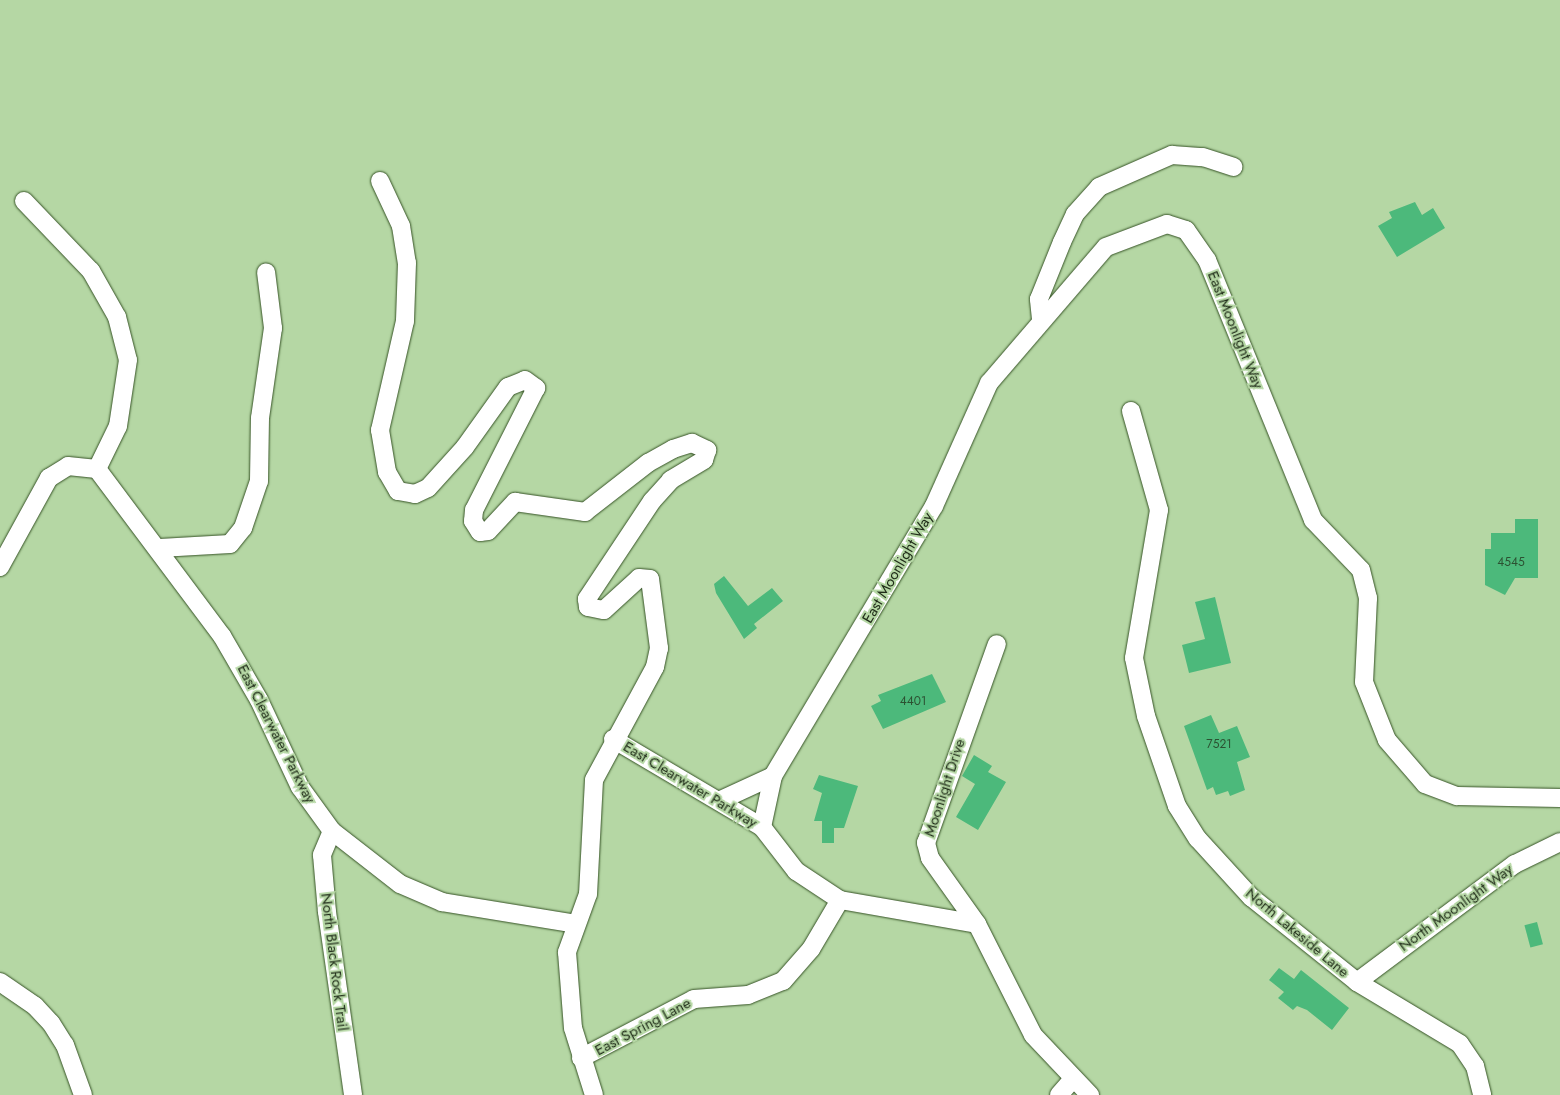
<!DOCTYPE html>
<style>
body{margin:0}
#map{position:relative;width:1560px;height:1095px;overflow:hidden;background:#b5d7a4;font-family:Jost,sans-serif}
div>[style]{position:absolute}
.building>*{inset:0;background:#4cb97b;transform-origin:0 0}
.roads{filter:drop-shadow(0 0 1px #365326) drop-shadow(0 0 1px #365326)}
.minor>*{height:18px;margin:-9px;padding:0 9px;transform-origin:9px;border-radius:9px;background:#fff}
span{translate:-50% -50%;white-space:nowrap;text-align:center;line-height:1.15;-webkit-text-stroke:4px #b5d7a4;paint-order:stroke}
.number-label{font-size:12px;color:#2c5132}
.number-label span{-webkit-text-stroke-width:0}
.street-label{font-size:15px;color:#212e1a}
</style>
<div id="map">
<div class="building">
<div style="clip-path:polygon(1415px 202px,1422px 215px,1433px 208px,1445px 228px,1397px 257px,1378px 226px,1392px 218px,1389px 212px)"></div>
<div style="clip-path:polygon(1515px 519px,1538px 519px,1538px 578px,1515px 578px,1505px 595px,1485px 585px,1485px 549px,1491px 549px,1491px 533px,1515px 533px)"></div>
<div style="clip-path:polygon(724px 576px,748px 606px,772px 588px,783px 601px,754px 624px,757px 628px,744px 639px,716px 593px,714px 584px)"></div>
<div style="clip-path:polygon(1215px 597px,1231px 663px,1189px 673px,1182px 645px,1205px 639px,1195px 602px)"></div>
<div style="clip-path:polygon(932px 674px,946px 702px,883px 729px,871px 706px,881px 701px,878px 695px)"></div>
<div style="clip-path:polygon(1211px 715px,1219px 733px,1237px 726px,1250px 757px,1237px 762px,1245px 790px,1230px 796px,1228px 791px,1216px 795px,1213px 787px,1207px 790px,1184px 726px)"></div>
<div style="clip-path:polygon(974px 755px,992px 766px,988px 772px,1006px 782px,978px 830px,956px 817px,975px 784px,962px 776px)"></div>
<div style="clip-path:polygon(819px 775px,858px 786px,844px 828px,834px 828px,834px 843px,822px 843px,822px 821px,814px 821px,822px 793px,813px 789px)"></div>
<div style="left:1537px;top:922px;width:23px;height:13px;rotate:75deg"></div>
<div style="clip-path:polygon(1279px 968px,1294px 979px,1301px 970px,1349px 1008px,1332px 1030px,1307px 1010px,1297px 1006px,1293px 1010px,1278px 998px,1284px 992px,1269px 980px)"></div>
</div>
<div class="roads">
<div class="minor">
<div style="left:380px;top:181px;width:50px;rotate:65deg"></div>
<div style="left:401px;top:226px;width:37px;rotate:81deg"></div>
<div style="left:407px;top:263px;width:58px;rotate:92deg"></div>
<div style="left:405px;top:321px;width:112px;rotate:102.9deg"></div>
<div style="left:380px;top:430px;width:43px;rotate:80.5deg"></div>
<div style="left:387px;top:472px;width:22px;rotate:60deg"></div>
<div style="left:398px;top:491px;width:17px;rotate:10deg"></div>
<div style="left:415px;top:494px;width:14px;rotate:-25deg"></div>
<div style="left:428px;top:488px;width:55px;rotate:-47.9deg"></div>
<div style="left:465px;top:447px;width:74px;rotate:-54.4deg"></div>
<div style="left:508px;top:387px;width:18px;rotate:-22deg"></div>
<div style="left:525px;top:380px;width:14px;rotate:36deg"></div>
<div style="left:536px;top:388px;width:137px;rotate:116.9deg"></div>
<div style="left:474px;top:510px;width:11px;rotate:95deg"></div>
<div style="left:473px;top:521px;width:13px;rotate:58deg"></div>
<div style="left:480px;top:532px;width:8px;rotate:-7deg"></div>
<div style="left:488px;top:531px;width:40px;rotate:-47deg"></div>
<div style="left:515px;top:502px;width:71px;rotate:8.1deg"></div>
<div style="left:585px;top:512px;width:80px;rotate:-37.9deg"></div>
<div style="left:648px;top:463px;width:29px;rotate:-29deg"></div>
<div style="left:673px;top:449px;width:20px;rotate:-18deg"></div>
<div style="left:692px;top:443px;width:17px;rotate:25deg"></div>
<div style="left:707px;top:450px;width:10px;rotate:107deg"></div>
<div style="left:704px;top:460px;width:39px;rotate:149deg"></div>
<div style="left:671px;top:480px;width:28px;rotate:132deg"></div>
<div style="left:652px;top:501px;width:118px;rotate:123.6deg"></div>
<div style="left:587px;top:599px;width:8px;rotate:83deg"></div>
<div style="left:588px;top:607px;width:16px;rotate:11deg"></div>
<div style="left:604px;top:610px;width:47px;rotate:-42.4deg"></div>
<div style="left:639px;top:578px;width:11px;rotate:5deg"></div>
<div style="left:650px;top:579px;width:70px;rotate:82.6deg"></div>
<div style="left:659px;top:648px;width:19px;rotate:102deg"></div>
<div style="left:655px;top:667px;width:128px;rotate:118.4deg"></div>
<div style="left:594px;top:780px;width:114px;rotate:93deg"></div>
<div style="left:588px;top:894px;width:62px;rotate:109.9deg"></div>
<div style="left:567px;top:952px;width:76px;rotate:85.5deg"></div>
<div style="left:573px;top:1028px;width:70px;rotate:72.6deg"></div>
<div style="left:24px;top:201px;width:97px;rotate:46.3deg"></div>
<div style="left:91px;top:271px;width:53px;rotate:60.5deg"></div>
<div style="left:117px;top:317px;width:44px;rotate:75.7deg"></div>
<div style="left:128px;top:360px;width:67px;rotate:98.6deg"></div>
<div style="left:118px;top:426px;width:48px;rotate:116deg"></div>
<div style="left:1041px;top:319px;width:20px;rotate:-96deg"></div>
<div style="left:1039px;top:299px;width:61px;rotate:-68deg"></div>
<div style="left:1062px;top:242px;width:31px;rotate:-65deg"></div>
<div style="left:1075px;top:214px;width:36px;rotate:-48deg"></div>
<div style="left:1099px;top:187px;width:80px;rotate:-23.7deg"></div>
<div style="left:1172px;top:155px;width:31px;rotate:4deg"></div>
<div style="left:1203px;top:157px;width:32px;rotate:18deg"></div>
<div style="left:1131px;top:411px;width:103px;rotate:74.2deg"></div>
<div style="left:1159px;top:510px;width:150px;rotate:99.6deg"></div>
<div style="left:1134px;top:658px;width:59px;rotate:78.3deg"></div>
<div style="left:1146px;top:716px;width:95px;rotate:71deg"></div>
<div style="left:1177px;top:806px;width:39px;rotate:58deg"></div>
<div style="left:1198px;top:839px;width:79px;rotate:47.6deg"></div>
<div style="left:1251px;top:897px;width:136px;rotate:38.7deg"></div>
<div style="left:1357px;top:982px;width:120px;rotate:31deg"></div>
<div style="left:1460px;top:1044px;width:27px;rotate:56deg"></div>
<div style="left:1475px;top:1066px;width:30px;rotate:76deg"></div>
<div style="left:160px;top:548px;width:70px;rotate:-3.3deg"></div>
<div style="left:230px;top:544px;width:21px;rotate:-51deg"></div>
<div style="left:243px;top:528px;width:50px;rotate:-71.2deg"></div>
<div style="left:259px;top:481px;width:63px;rotate:-89.1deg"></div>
<div style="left:260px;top:418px;width:91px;rotate:-81.8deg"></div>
<div style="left:273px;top:328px;width:56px;rotate:-97.1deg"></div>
<div style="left:0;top:567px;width:102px;rotate:-61.2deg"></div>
<div style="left:49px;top:478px;width:22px;rotate:-32deg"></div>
<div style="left:68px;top:466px;width:29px;rotate:6deg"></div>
<div style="left:97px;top:469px;width:209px;rotate:53.2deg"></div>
<div style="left:222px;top:636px;width:74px;rotate:60deg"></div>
<div style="left:259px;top:700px;width:96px;rotate:64.8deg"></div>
<div style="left:300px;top:787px;width:54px;rotate:54deg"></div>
<div style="left:332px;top:831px;width:86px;rotate:37.9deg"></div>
<div style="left:400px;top:884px;width:46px;rotate:23.2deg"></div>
<div style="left:442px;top:902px;width:136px;rotate:9.3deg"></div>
<div style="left:613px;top:739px;width:173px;rotate:30.6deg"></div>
<div style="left:762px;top:827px;width:56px;rotate:52.3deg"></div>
<div style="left:796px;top:871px;width:53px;rotate:33.4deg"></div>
<div style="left:840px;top:900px;width:139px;rotate:9.9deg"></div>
<div style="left:977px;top:924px;width:124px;rotate:63.2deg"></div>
<div style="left:1033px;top:1035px;width:83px;rotate:46.5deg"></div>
<div style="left:721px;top:800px;width:57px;rotate:-24.8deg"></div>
<div style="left:762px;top:827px;width:52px;rotate:-77.8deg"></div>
<div style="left:773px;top:776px;width:314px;rotate:-59.2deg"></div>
<div style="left:934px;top:506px;width:135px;rotate:-65.9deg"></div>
<div style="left:989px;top:383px;width:179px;rotate:-49.3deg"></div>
<div style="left:1106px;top:247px;width:65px;rotate:-20.7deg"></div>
<div style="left:1167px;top:224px;width:20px;rotate:18deg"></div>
<div style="left:1186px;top:230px;width:37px;rotate:55deg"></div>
<div style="left:1207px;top:260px;width:281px;rotate:67.8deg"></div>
<div style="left:1313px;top:520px;width:69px;rotate:46.2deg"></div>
<div style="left:1361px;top:570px;width:29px;rotate:76deg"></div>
<div style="left:1368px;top:598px;width:84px;rotate:92.7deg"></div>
<div style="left:1364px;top:682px;width:62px;rotate:68.4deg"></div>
<div style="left:1387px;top:740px;width:58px;rotate:49.2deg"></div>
<div style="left:1425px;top:784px;width:34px;rotate:21deg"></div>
<div style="left:1457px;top:796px;width:103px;rotate:1.1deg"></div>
<div style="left:332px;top:831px;width:26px;rotate:113deg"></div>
<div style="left:322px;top:855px;width:57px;rotate:85deg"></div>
<div style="left:327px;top:912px;width:185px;rotate:81.9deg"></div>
<div style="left:977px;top:924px;width:81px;rotate:-125.5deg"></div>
<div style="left:930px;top:858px;width:16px;rotate:-105deg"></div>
<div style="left:926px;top:843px;width:211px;rotate:-70.4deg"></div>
<div style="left:0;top:982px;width:42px;rotate:34.4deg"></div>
<div style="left:35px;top:1006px;width:23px;rotate:47deg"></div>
<div style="left:51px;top:1023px;width:26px;rotate:58deg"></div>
<div style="left:65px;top:1045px;width:53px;rotate:70.2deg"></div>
<div style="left:1357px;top:982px;width:197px;rotate:-36.8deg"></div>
<div style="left:1515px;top:864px;width:50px;rotate:-26.1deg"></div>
<div style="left:581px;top:1058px;width:127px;rotate:-27.6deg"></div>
<div style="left:694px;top:999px;width:54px;rotate:-4.2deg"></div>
<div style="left:748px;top:995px;width:38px;rotate:-22deg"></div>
<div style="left:783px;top:981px;width:43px;rotate:-48.8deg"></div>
<div style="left:811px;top:949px;width:57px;rotate:-59.4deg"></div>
<div style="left:1059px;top:1095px;width:20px;rotate:-49deg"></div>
</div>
</div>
<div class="number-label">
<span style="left:1511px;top:563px">4545</span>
<span style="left:913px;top:702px">4401</span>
<span style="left:1219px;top:745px">7521</span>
</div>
<div class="street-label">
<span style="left:1235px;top:330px;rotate:68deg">East Moonlight Way</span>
<span style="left:898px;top:568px;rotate:-60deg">East Moonlight Way</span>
<span style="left:276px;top:734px;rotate:63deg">East Clearwater Parkway</span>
<span style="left:690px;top:785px;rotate:31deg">East Clearwater Parkway</span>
<span style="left:945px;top:788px;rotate:-72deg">Moonlight Drive</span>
<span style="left:1456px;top:908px;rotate:-36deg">North Moonlight Way</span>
<span style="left:1297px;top:933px;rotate:40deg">North Lakeside Lane</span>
<span style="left:334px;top:962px;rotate:83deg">North Black Rock Trail</span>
<span style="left:643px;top:1027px;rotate:-28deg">East Spring Lane</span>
</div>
</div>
